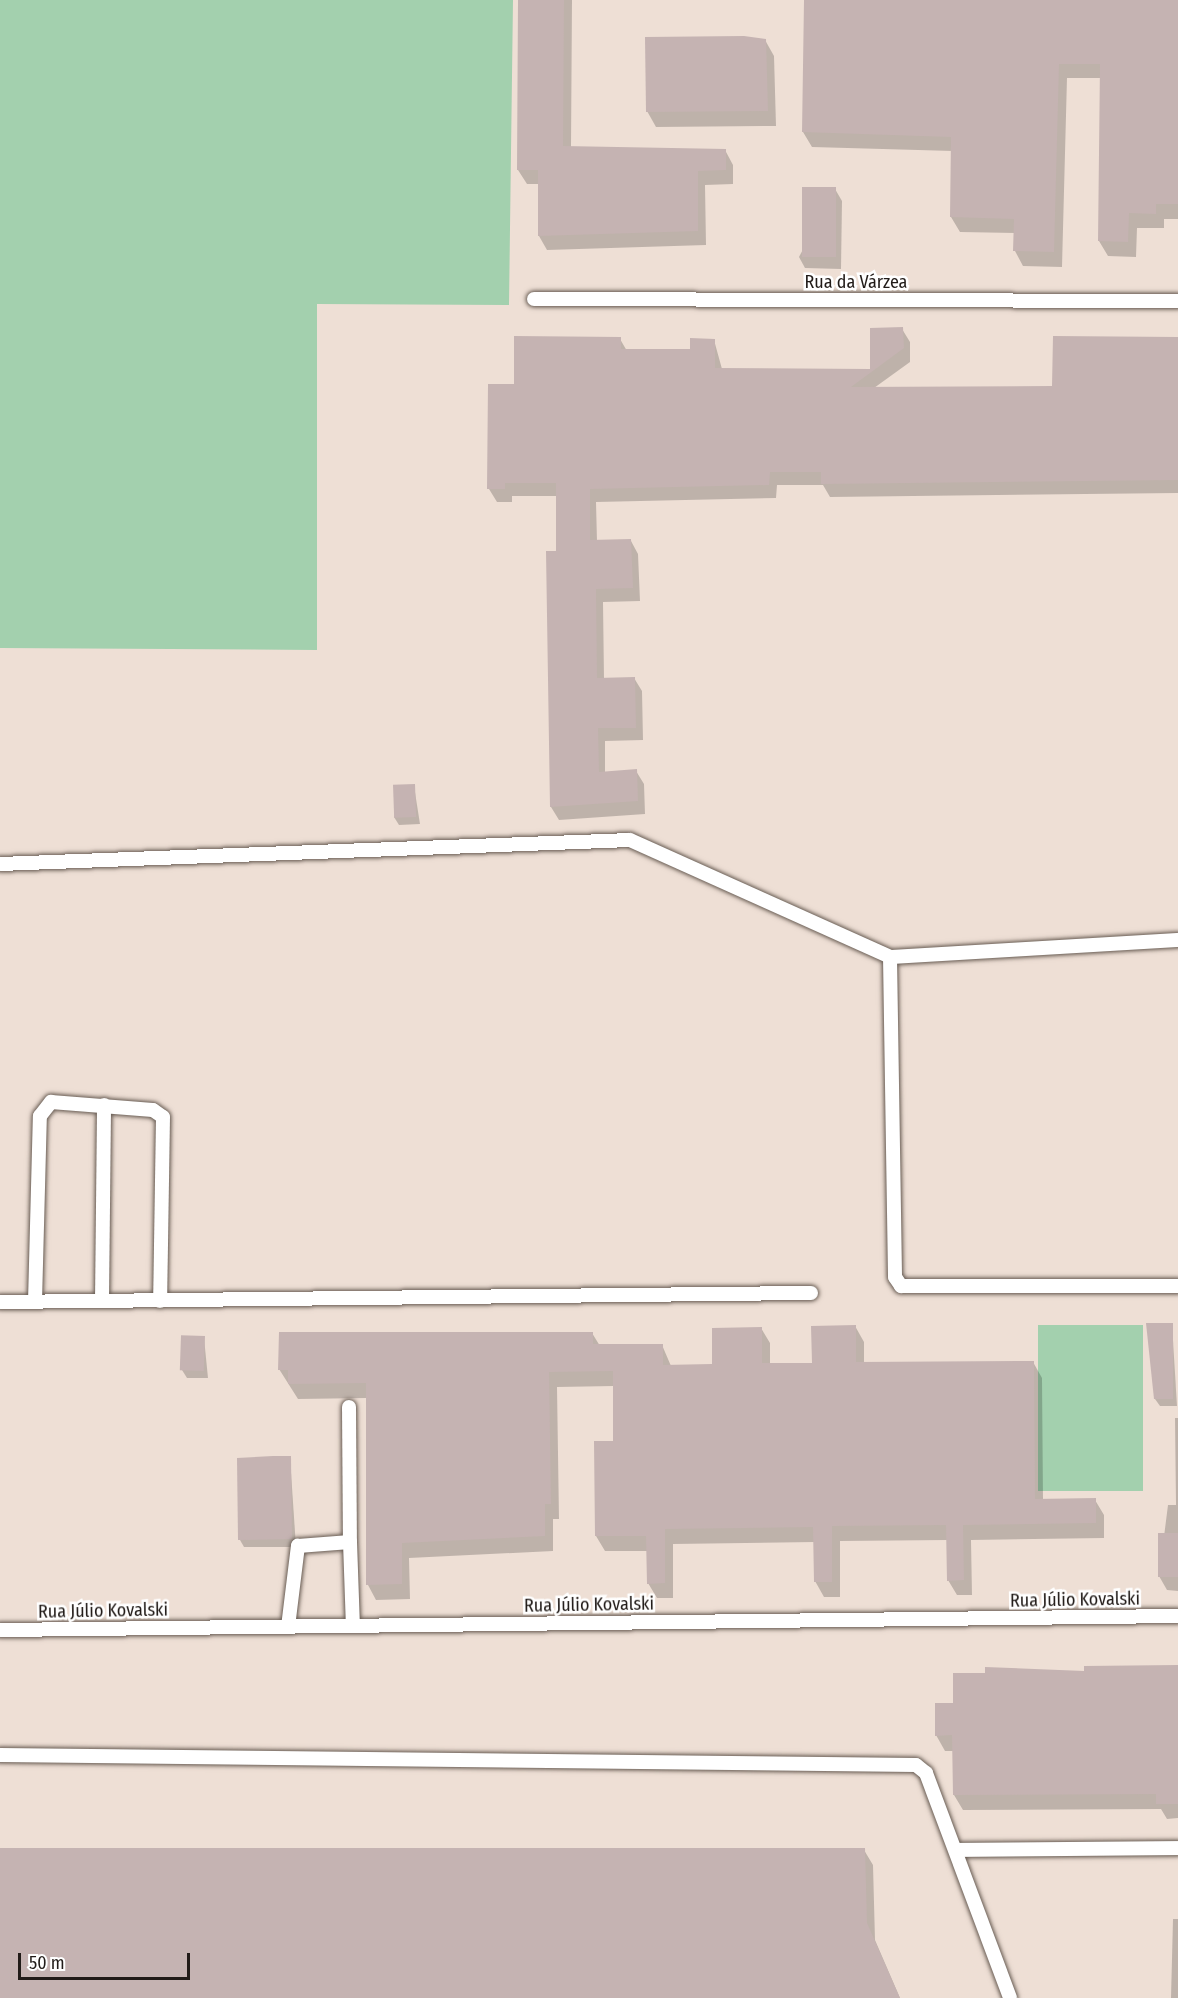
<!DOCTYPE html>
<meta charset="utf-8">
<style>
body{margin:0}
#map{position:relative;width:1178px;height:1998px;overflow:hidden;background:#eedfd5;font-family:"Fira Sans Condensed",sans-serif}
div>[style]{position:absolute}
.green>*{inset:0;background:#a3d0ae;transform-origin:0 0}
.shadow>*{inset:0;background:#0003}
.building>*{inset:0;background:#c5b3b2;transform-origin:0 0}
.roads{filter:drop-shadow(0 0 2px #685c53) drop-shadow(0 0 2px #685c53)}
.lane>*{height:14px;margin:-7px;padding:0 7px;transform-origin:7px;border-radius:7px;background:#fff}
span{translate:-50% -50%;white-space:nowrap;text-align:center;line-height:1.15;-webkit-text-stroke:5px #fff;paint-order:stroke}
.street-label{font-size:18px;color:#211b18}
.scale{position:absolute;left:18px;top:1953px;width:172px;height:27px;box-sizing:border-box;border:3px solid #211b18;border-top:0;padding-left:8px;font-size:18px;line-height:21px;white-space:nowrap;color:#211b18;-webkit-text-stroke:4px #fff;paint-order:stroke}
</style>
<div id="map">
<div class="green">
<div style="clip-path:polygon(0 0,513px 0,509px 305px,317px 304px,317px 650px,0 648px)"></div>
<div style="left:1038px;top:1325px;width:105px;height:166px"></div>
</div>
<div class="shadow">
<div style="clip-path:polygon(520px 0,572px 0,571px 148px,725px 150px,733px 165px,733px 184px,705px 185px,706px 245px,547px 250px,539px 236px,539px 184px,527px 184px,518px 170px)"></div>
<div style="clip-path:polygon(805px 0,1178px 0,1178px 219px,1164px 219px,1164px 228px,1137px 228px,1136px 257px,1108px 256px,1099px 241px,1101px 78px,1067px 78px,1062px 267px,1023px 266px,1015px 251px,1015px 233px,960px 232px,951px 217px,953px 151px,812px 147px,803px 132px)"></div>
<div style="clip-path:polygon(765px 40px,774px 56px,776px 126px,656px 127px,647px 111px)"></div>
<div style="clip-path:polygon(835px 189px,842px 201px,841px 269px,805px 268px,799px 257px)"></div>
<div style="clip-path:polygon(902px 329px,910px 342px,910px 362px,874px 388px,1054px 388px,1178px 338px,1178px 493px,830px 497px,823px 485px,777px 485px,776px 498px,596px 502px,597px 541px,631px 541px,638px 554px,640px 601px,603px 602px,604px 679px,634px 678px,642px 691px,643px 740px,605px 741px,605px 773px,636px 771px,644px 784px,645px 814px,559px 820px,551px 807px,557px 496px,512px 496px,512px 502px,497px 502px,489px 489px,516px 386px,620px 339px,627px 351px,692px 351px,714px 340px,722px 369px,871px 370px)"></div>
<div style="clip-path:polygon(414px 786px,420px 824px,399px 825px,394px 817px)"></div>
<div style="clip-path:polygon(1172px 1324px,1177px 1406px,1160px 1406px,1155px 1399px)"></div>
<div style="clip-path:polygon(855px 1326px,864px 1342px,864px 1364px,1033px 1362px,1042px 1378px,1043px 1500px,1095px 1500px,1104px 1515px,1104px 1538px,971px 1540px,972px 1595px,957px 1595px,948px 1580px,948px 1540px,840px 1541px,840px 1597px,824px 1597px,815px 1581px,815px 1542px,673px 1544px,673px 1598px,657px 1598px,648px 1583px,648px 1551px,605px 1551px,596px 1536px,615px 1443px,614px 1386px,557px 1387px,559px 1519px,553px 1519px,553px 1551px,409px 1558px,410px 1599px,376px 1600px,368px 1585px,367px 1398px,298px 1399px,279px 1369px,592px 1333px,600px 1346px,662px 1345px,671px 1366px,714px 1366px,761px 1328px,770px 1343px,770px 1365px,813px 1364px)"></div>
<div style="clip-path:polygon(204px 1338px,208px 1378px,187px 1378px,182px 1370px)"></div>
<div style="clip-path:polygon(1175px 1418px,1178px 1418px,1178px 1591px,1167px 1590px,1159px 1576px,1168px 1505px,1176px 1505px)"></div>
<div style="clip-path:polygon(290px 1457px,296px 1547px,244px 1547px,240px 1540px)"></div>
<div style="clip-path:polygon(1178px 1666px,1178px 1818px,1167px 1819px,1161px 1809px,963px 1810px,954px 1795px,954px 1751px,945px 1751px,936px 1735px,954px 1705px,1086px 1673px)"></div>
<div style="clip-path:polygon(0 1848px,864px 1850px,873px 1865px,875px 1940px,900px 1998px,0 1998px)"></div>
<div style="clip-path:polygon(1173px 1919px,1178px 1919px,1178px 1998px,1171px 1998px)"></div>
</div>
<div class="building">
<div style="clip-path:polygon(518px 0,564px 0,563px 146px,726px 149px,726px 170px,698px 171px,698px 231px,538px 236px,538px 170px,517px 170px)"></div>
<div style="clip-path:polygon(804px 0,1178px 0,1178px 204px,1156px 204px,1156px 214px,1129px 213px,1128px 242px,1098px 241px,1100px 64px,1059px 64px,1054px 252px,1013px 251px,1014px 219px,950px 217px,951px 137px,802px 132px)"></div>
<div style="clip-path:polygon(744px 36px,766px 39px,768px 111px,646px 112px,645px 37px)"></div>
<div style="left:802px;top:187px;width:34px;height:70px"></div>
<div style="clip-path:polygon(903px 327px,904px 348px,851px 387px,1052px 386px,1053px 336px,1178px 337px,1178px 480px,821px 484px,821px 472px,770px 472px,769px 485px,590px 489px,590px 540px,631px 539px,633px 588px,596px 589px,597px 678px,635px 677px,636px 728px,598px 728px,599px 772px,637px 769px,638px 801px,550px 807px,546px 551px,556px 551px,556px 483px,505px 483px,505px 489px,487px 489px,488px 384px,514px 384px,514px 336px,621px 337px,621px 349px,690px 349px,690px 338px,715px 339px,715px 368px,870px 369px,870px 328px)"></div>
<div style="left:415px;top:784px;width:33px;height:22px;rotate:88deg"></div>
<div style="clip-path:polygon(1146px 1323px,1173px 1323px,1173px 1399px,1154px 1399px)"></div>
<div style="clip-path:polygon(856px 1325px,856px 1362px,1034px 1361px,1035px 1499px,1096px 1498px,1096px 1523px,963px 1525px,964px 1580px,947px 1581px,946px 1525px,832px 1526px,832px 1582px,814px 1582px,813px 1527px,665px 1529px,665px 1583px,647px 1584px,646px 1536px,595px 1536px,594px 1441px,613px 1441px,613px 1371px,549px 1372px,551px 1504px,545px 1504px,545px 1536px,402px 1543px,402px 1584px,366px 1585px,366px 1383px,288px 1384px,288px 1370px,278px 1370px,279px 1332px,593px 1332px,593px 1344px,663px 1344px,663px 1365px,712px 1364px,712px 1328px,762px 1327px,762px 1363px,812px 1363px,811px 1326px)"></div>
<div style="left:205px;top:1336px;width:35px;height:24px;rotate:92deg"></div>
<div style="clip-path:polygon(273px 1456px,291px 1456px,292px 1539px,238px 1540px,237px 1458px)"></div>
<div style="left:1158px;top:1533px;width:20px;height:44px"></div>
<div style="clip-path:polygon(1178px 1665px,1178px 1804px,1156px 1804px,1156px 1794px,953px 1795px,952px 1735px,935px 1736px,935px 1703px,953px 1703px,953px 1673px,985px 1673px,985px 1667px,1084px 1671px,1084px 1666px)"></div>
<div style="clip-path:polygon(0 1848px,865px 1848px,867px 1923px,900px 1998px,0 1998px)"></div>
</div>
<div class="roads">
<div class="lane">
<div style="left:534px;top:299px;width:644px;rotate:0.18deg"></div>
<div style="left:0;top:864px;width:630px;rotate:-2.18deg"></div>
<div style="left:630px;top:840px;width:285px;rotate:24.2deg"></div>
<div style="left:890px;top:957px;width:320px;rotate:89.1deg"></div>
<div style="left:895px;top:1277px;width:11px;rotate:56deg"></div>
<div style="left:901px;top:1286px;width:277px"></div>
<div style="left:890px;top:957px;width:289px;rotate:-3.4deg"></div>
<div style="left:102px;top:1301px;width:196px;rotate:-89.4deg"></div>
<div style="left:0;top:1302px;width:811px;rotate:-0.64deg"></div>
<div style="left:35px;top:1302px;width:186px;rotate:-88.5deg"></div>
<div style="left:40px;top:1116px;width:18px;rotate:-52deg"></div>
<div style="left:51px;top:1102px;width:102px;rotate:4.5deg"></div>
<div style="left:153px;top:1110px;width:12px;rotate:35deg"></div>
<div style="left:163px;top:1117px;width:184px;rotate:90.9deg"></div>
<div style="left:349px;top:1407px;width:135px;rotate:89.6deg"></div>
<div style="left:288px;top:1627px;width:82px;rotate:-83deg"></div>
<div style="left:298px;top:1546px;width:52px;rotate:-4.4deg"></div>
<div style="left:350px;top:1542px;width:84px;rotate:88deg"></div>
<div style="left:0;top:1630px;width:1178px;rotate:-0.68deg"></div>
<div style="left:0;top:1755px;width:916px;rotate:0.63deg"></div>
<div style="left:916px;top:1765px;width:13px;rotate:39deg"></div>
<div style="left:926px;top:1773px;width:240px;rotate:69.5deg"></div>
<div style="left:956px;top:1850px;width:222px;rotate:-0.5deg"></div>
</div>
</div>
<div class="street-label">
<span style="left:856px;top:282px">Rua da Várzea</span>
<span style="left:1075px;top:1600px;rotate:-1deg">Rua Júlio Kovalski</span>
<span style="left:589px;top:1605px;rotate:-1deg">Rua Júlio Kovalski</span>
<span style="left:103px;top:1611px;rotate:-1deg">Rua Júlio Kovalski</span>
</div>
<div class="scale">50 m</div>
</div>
